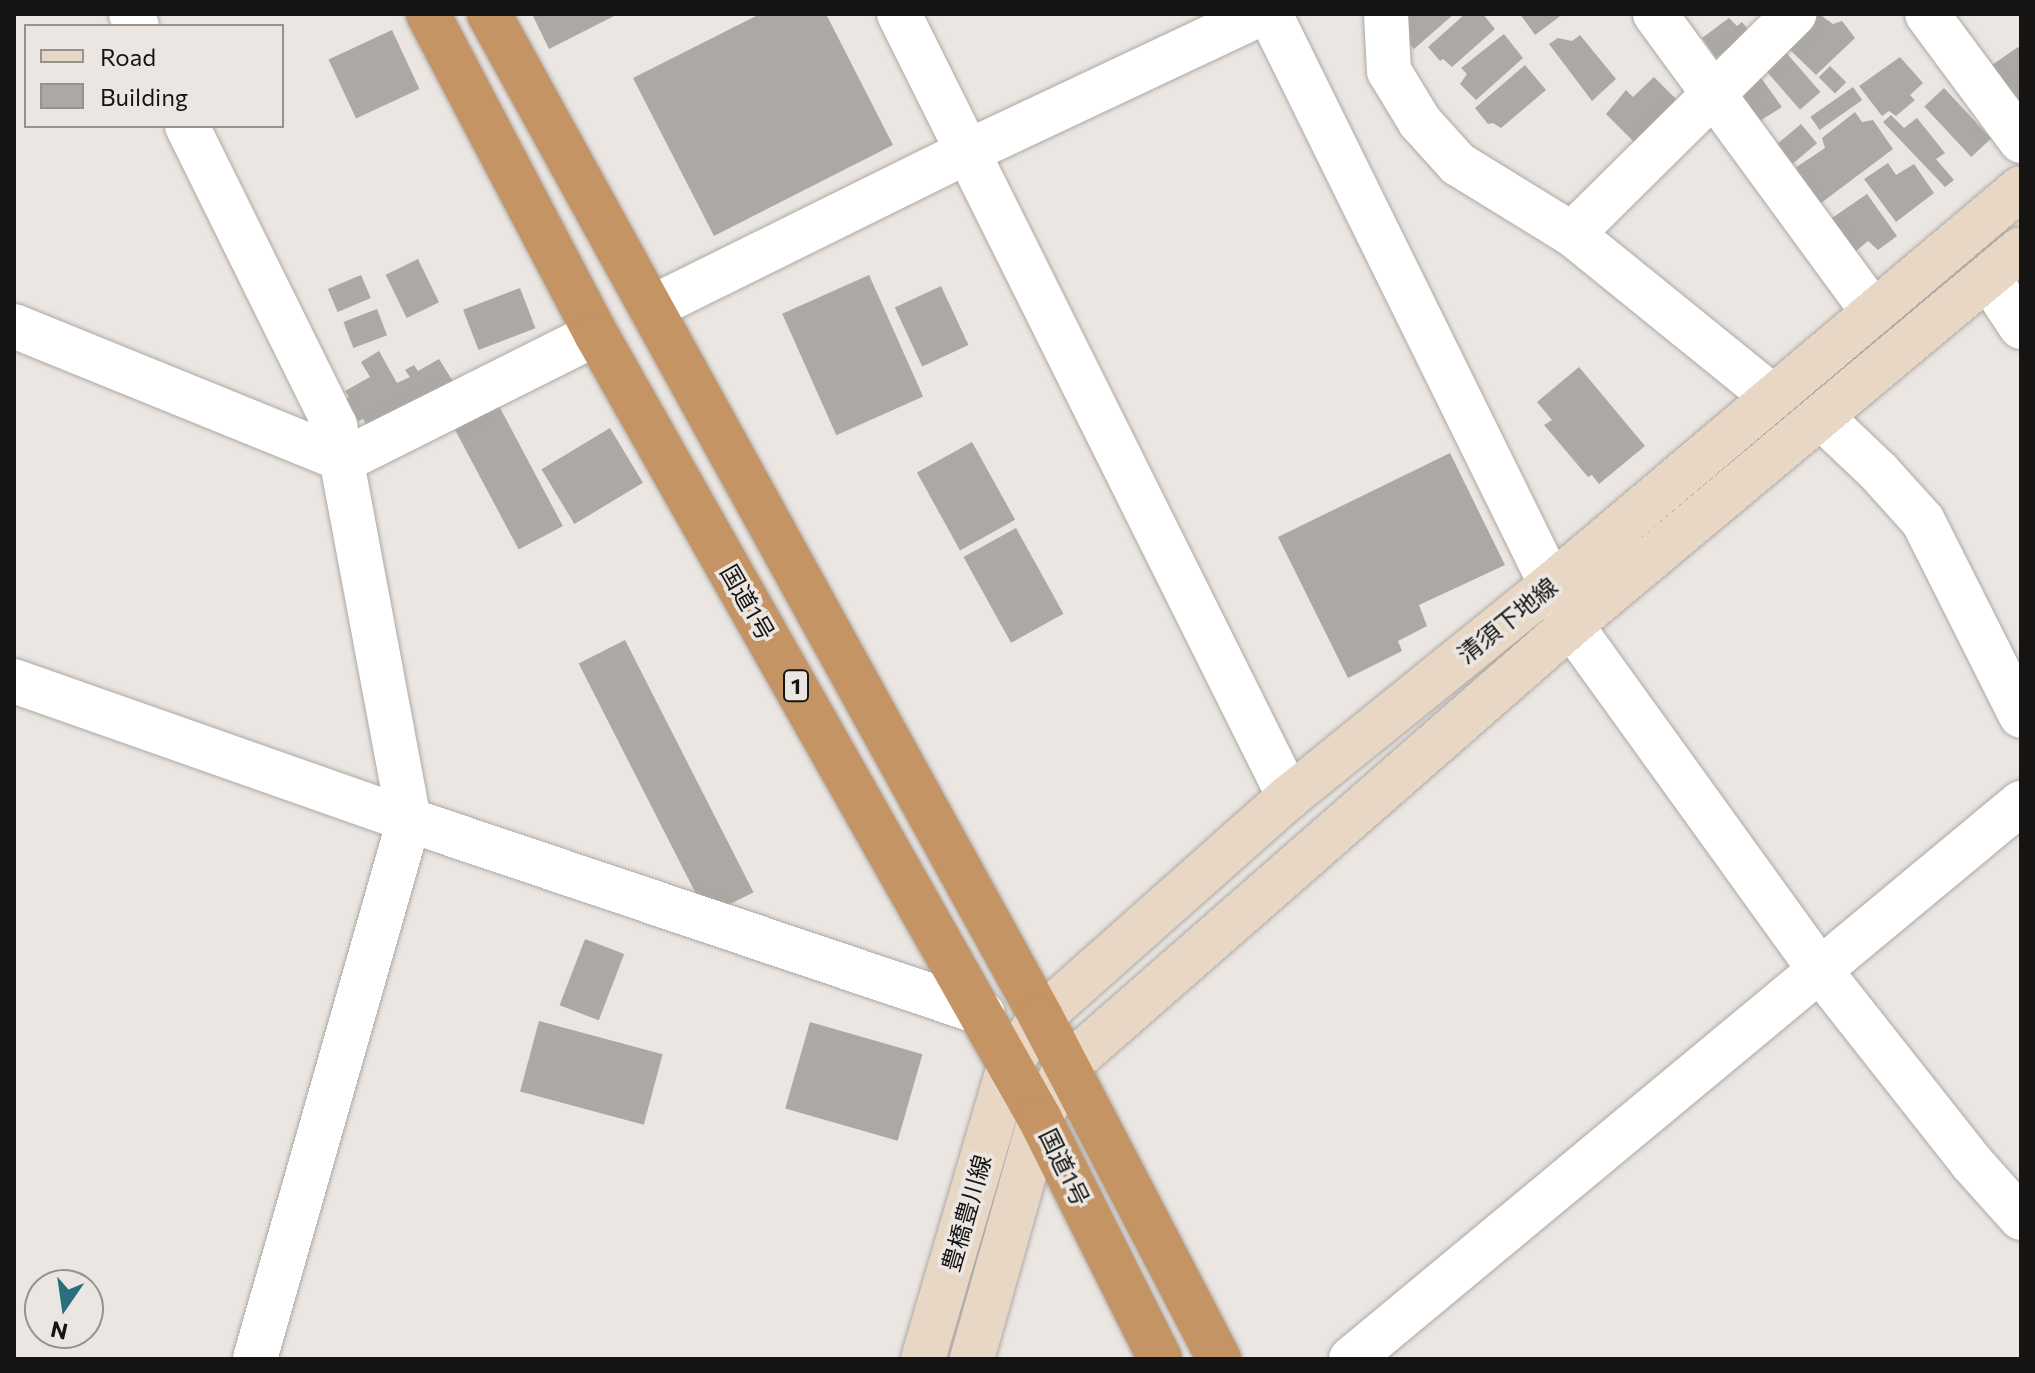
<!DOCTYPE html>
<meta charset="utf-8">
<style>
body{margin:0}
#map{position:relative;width:2035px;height:1373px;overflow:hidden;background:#ebe6e2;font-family:Commissioner,"Noto Sans JP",sans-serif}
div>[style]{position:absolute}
.building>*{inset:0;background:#aca8a4;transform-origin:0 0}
.roads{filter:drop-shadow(0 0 2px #ada9a5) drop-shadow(0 0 2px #ada9a5)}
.minor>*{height:44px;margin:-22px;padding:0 22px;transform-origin:22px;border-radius:22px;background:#fff}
.secondary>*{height:44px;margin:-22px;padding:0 22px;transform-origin:22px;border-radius:22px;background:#e9d7c5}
.trunk>*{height:44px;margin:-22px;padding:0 22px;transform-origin:22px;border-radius:22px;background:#c49464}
span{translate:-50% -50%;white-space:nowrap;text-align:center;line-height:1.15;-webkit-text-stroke:7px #ebe6e2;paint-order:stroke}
.shield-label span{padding:2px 6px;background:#ebe6e2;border:2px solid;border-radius:6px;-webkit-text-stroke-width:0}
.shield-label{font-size:22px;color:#151412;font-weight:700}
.street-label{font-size:24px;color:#151412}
.frame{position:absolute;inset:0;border:16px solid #151412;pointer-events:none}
.legend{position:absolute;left:24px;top:24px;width:260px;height:104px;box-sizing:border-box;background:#ebe6e2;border:2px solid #95928f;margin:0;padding:10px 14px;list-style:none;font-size:24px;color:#151412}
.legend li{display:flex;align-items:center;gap:16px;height:40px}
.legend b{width:40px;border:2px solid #95928f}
.north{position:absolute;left:24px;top:1269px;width:80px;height:80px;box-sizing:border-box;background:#ebe6e2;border:2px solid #95928f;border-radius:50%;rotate:193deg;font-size:22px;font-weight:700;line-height:32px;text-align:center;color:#151412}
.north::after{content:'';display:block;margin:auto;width:28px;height:36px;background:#2a6f7e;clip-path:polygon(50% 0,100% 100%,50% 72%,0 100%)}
</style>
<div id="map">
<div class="building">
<div style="clip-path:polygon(532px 14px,618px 14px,549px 49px)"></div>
<div style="clip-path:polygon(760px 14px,826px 14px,893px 145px,714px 236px,633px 78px)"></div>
<div style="clip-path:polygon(1410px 14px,1454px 14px,1414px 49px,1404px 39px,1403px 22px)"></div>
<div style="clip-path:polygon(1465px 14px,1483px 14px,1495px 29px,1452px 67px,1443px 59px,1440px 61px,1428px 47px)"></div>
<div style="clip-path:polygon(1520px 14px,1563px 14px,1535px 35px)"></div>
<div style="clip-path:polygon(1819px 14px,1833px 24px,1842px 21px,1855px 38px,1816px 75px,1786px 46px)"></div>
<div style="clip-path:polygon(1729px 18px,1737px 26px,1742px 22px,1751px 33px,1716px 58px,1702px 38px)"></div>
<div style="left:392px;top:30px;width:65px;height:70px;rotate:65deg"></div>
<div style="clip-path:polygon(1504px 34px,1523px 58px,1476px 100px,1460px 84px,1467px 74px,1461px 68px)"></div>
<div style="clip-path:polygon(1580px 35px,1616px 79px,1592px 101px,1549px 44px,1558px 38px,1572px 41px)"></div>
<div style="clip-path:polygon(2018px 47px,2021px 50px,2021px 105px,1992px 65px)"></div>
<div style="left:1783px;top:49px;width:57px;height:27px;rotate:49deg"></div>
<div style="clip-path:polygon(1900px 57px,1923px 83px,1910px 95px,1915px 100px,1896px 116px,1889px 111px,1882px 116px,1859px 86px)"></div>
<div style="clip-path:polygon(1525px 65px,1546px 90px,1501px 128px,1493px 123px,1488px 124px,1475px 108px)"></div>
<div style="left:1830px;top:66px;width:23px;height:16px;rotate:45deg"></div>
<div style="clip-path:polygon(1759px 75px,1782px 107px,1758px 122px,1742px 97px,1744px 84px)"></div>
<div style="clip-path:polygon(1654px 77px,1681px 104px,1639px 147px,1606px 114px,1626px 90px,1633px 97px)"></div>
<div style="left:1853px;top:87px;width:16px;height:52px;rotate:55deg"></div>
<div style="left:1944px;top:88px;width:69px;height:27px;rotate:47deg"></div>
<div style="clip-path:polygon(1855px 112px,1862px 122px,1873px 120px,1893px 149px,1821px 203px,1795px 168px,1825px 148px,1822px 138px)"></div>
<div style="clip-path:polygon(1891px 115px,1904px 128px,1917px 118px,1945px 153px,1936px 159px,1954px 180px,1945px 187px,1883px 122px)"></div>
<div style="left:1801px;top:124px;width:25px;height:35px;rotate:50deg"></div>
<div style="clip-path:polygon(1888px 163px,1896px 175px,1914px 164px,1934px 193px,1896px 222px,1864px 179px)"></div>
<div style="clip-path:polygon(1867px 194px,1897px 236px,1878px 250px,1868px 241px,1854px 253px,1829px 220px)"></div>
<div style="left:418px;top:259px;width:48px;height:36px;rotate:64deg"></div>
<div style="left:361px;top:275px;width:25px;height:36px;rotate:67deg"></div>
<div style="left:869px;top:275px;width:133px;height:95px;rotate:66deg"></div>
<div style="left:941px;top:286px;width:65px;height:51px;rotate:65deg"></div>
<div style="left:520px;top:288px;width:43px;height:61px;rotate:69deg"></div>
<div style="left:377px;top:309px;width:28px;height:36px;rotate:69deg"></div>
<div style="clip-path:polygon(379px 351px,397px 383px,410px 377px,405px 370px,414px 365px,418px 371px,439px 359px,454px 383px,370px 431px,363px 419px,355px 423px,342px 401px,349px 397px,345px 391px,370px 377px,361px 362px)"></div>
<div style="clip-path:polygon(1579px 367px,1645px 446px,1599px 484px,1592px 475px,1588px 477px,1544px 425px,1552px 420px,1537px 402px)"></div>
<div style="left:499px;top:406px;width:136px;height:50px;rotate:62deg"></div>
<div style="left:610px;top:428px;width:64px;height:80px;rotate:59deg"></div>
<div style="left:972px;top:442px;width:89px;height:63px;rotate:61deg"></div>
<div style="clip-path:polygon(1450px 453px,1505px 565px,1419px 605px,1427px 626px,1398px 641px,1402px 651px,1348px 678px,1278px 537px)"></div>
<div style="left:1016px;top:528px;width:98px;height:60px;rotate:61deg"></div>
<div style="left:625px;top:640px;width:283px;height:52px;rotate:63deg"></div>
<div style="left:585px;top:939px;width:42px;height:71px;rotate:21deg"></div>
<div style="left:539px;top:1021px;width:128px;height:73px;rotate:15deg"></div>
<div style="left:810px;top:1022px;width:117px;height:90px;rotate:16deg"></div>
</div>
<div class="roads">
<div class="minor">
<div style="left:131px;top:14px;width:13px;rotate:63deg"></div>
<div style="left:899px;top:14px;width:875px;rotate:63.52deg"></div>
<div style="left:1270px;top:14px;width:681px;rotate:63.77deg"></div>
<div style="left:1571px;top:625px;width:423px;rotate:54.2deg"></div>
<div style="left:1818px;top:968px;width:247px;rotate:51.7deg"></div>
<div style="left:1971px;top:1162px;width:75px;rotate:48.2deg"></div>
<div style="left:1386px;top:14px;width:57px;rotate:87deg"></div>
<div style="left:1389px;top:71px;width:60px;rotate:58.7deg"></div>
<div style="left:1420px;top:122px;width:57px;rotate:47.9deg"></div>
<div style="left:1458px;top:164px;width:134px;rotate:31.6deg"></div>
<div style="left:1572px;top:234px;width:259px;rotate:39deg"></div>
<div style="left:1655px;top:14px;width:367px;rotate:53.8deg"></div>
<div style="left:1927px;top:14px;width:158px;rotate:53.5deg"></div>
<div style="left:187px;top:126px;width:334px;rotate:63.7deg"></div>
<div style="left:335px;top:425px;width:402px;rotate:79.4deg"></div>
<div style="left:409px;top:820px;width:561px;rotate:105.95deg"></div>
<div style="left:1572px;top:234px;width:313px;rotate:-44.7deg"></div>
<div style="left:1988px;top:277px;width:60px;rotate:56.6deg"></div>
<div style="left:651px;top:308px;width:352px;rotate:-26.3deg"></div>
<div style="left:967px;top:152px;width:324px;rotate:-25.2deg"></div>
<div style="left:14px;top:326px;width:356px;rotate:22.1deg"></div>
<div style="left:344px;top:460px;width:282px;rotate:-26.6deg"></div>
<div style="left:1821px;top:417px;width:79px;rotate:43.5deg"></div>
<div style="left:1878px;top:471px;width:67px;rotate:48deg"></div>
<div style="left:1923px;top:521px;width:218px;rotate:63.3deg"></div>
<div style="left:14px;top:681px;width:419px;rotate:19.4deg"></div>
<div style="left:409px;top:820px;width:605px;rotate:18.61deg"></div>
<div style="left:1351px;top:1359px;width:871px;rotate:-39.69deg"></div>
</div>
<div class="secondary">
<div style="left:923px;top:1359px;width:305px;rotate:-73.6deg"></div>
<div style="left:1009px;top:1066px;width:59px;rotate:-56.9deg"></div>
<div style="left:1041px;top:1017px;width:332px;rotate:-41.6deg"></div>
<div style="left:1289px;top:797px;width:337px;rotate:-39deg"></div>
<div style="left:1551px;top:585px;width:615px;rotate:-40.19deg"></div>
<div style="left:972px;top:1359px;width:249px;rotate:-74.2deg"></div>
<div style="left:1040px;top:1119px;width:58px;rotate:-63.4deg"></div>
<div style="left:1066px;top:1067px;width:671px;rotate:-41.19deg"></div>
<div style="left:1571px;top:625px;width:586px;rotate:-39.88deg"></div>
</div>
<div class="trunk">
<div style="left:428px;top:14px;width:361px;rotate:62.3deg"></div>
<div style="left:596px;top:334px;width:902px;rotate:60.51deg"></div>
<div style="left:1040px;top:1119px;width:268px;rotate:63.4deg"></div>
<div style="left:489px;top:14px;width:1145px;rotate:61.17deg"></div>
<div style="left:1041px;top:1017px;width:386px;rotate:62.5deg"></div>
</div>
</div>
<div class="shield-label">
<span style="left:796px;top:686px">1</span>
</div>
<div class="street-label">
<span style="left:748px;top:602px;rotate:60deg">国道1号</span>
<span style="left:1507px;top:620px;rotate:-39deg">清須下地線</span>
<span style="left:1065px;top:1167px;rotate:64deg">国道1号</span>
<span style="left:966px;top:1213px;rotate:-74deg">豊橋豊川線</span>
</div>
<div class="frame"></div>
<ul class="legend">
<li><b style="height:10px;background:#e9d7c5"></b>Road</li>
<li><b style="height:22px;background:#aca8a4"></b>Building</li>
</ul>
<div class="north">N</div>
</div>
